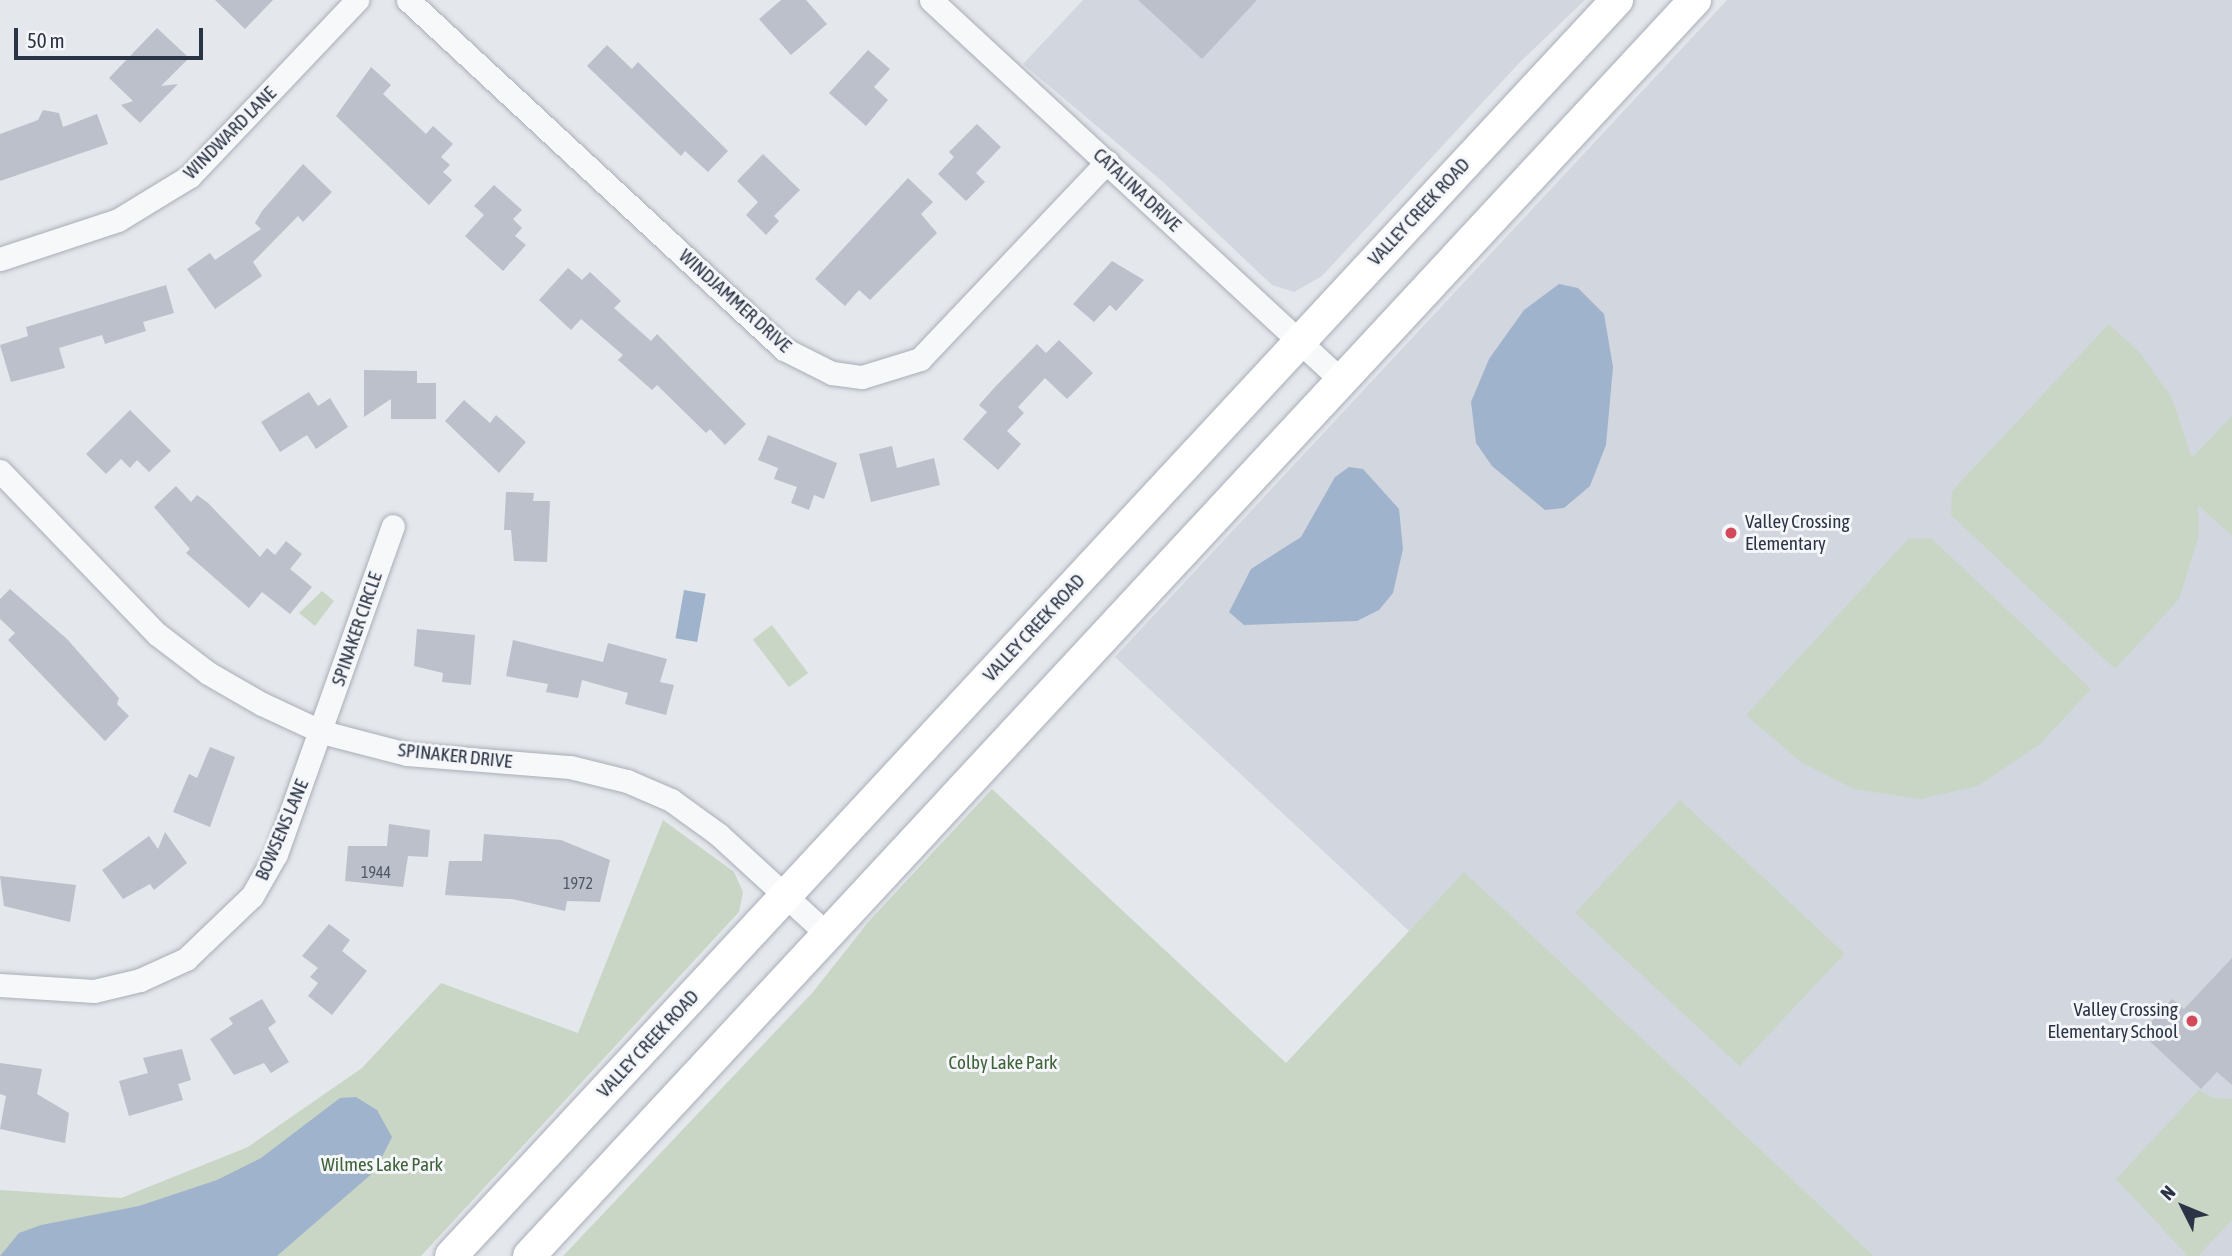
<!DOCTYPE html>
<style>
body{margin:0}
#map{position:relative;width:2232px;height:1256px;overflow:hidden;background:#e4e7ec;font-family:"Asap Condensed",sans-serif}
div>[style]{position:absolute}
.built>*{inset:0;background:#d2d6de}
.green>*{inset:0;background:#c9d6c5;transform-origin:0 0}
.water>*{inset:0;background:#9fb4cc;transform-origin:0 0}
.building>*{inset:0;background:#bbc0ca}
.roads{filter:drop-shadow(0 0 2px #a9aeb7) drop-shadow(0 0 2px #a9aeb7)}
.minor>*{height:23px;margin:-11.5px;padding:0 11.5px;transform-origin:11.5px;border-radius:11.5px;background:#f7f8fa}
.secondary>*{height:32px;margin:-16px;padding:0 16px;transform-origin:16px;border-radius:16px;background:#fff}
.dots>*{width:19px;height:19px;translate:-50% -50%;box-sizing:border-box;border:4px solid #f4f6f9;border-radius:50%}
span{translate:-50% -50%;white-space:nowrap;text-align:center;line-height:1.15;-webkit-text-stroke:6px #f4f6f9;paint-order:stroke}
.number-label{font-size:16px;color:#4f5766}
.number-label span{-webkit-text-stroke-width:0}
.street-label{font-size:19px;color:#2b3445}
.poi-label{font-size:19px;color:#2b3445}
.left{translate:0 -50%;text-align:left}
.right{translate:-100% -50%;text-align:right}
.park-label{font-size:19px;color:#3f6138}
.north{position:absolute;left:2148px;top:1172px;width:70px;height:70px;-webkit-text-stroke:5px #f4f6f9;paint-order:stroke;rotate:313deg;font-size:19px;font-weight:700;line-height:28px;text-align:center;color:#2b3445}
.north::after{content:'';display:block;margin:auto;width:24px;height:32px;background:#2b3445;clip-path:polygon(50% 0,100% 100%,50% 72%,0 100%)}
.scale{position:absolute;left:14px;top:28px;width:189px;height:32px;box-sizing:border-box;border:4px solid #2b3445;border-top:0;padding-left:9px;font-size:21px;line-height:24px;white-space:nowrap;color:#2b3445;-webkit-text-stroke:5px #f4f6f9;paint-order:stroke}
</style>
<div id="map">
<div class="built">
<div style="clip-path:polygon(1083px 0,1585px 0,1520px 62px,1322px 276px,1294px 292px,1272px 285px,1162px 181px,1023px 64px)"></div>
<div style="clip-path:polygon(1727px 0,2232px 0,2232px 1256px,1874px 1256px,1464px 873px,1409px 931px,1115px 657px)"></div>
</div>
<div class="green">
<div style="clip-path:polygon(2109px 324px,2140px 353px,2172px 398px,2192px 458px,2232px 416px,2232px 536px,2198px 505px,2199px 535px,2179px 599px,2115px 669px,1951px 515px,1952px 491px)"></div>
<div style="clip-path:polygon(1931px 538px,2091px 689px,2040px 744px,1978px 786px,1920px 799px,1854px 789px,1801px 762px,1746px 715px,1908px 539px)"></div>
<div style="clip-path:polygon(322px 591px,334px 601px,315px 626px,299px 613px)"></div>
<div style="left:772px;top:625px;width:60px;height:24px;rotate:53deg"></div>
<div style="clip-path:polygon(992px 789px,1286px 1063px,1464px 872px,1874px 1256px,563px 1256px,813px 992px,869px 921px)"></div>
<div style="left:1680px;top:800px;width:225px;height:154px;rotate:43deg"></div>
<div style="clip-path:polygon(663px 820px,734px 872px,743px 892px,739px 912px,421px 1256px,0 1256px,0 1190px,121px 1198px,248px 1147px,362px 1068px,441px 983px,578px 1033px)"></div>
<div style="clip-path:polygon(2199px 1090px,2212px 1098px,2232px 1099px,2232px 1220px,2198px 1256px,2188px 1256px,2116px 1179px)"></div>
</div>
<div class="water">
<div style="clip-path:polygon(1559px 284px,1578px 288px,1604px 314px,1613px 367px,1606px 445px,1590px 486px,1564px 508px,1545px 510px,1492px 466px,1476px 443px,1471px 402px,1489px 359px,1524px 310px)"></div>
<div style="clip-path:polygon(1349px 467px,1363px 469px,1399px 509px,1403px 549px,1393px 593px,1379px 610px,1357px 621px,1244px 625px,1229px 612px,1251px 569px,1301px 537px,1335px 477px)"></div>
<div style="left:684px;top:590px;width:22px;height:49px;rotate:10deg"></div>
<div style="clip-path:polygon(356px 1097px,377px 1110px,392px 1137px,375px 1171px,277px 1256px,0 1256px,19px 1233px,41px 1225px,139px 1206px,217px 1180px,261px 1158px,340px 1098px)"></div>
</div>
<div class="building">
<div style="clip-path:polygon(215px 0,273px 0,245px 29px)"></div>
<div style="clip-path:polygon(781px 0,806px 0,827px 24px,791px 55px,759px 19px)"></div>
<div style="clip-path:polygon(1138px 0,1257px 0,1202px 59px)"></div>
<div style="clip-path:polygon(157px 28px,189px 58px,161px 86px,178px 84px,140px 123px,121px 105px,133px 101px,109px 78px)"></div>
<div style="clip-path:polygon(607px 45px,632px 69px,638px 62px,728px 151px,708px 172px,685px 151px,681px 156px,587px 66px)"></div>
<div style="clip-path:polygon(868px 50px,890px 69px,874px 87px,888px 100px,866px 126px,829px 93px)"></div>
<div style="clip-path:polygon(371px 67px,391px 85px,383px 94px,426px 134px,433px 126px,453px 144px,441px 157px,450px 165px,443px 172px,452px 180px,429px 205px,336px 116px)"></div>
<div style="clip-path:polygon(43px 110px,59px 113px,63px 127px,97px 114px,108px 144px,0 181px,0 134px,38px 120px)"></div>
<div style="clip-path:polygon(977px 124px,1001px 147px,976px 173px,985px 182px,966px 201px,938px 174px,954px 157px,949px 152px)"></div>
<div style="clip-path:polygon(763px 154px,800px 190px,774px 216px,779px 221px,766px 235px,746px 215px,758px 202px,737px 181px)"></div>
<div style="clip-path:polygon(303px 164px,332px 192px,303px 222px,298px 216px,253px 262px,262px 276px,215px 309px,187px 269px,210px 253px,215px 260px,261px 229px,255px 223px,262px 211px)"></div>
<div style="clip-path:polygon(908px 178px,933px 202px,921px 214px,937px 233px,870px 300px,859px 290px,845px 306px,815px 279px)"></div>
<div style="clip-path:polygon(494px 185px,522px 210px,513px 219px,522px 228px,515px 236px,526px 245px,503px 271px,465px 236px,484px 215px,474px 206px)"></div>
<div style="clip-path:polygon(1112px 261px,1144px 280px,1116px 311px,1110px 305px,1094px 322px,1073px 304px)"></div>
<div style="clip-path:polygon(568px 268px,582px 280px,590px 272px,621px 301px,614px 308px,651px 341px,657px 334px,746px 424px,725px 445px,710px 429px,706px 433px,657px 385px,652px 390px,618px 360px,623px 355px,581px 319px,571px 330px,539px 300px)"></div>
<div style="clip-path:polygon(166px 285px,174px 313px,143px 322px,146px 331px,105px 344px,102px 335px,59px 348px,65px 368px,11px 382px,0 345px,28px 336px,26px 327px)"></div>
<div style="clip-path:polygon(1059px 340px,1093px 373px,1067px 399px,1045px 378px,1018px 407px,1024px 413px,1007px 431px,1021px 444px,998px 470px,963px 439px,987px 412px,979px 405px,995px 387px,1037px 344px,1046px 353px)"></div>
<div style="clip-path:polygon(364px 370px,417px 371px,417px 383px,436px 383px,436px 419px,391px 419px,391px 399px,364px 417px)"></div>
<div style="clip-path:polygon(309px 392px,318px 406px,330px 398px,348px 427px,316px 449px,307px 435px,280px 452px,261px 422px)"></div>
<div style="clip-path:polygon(464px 400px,490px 423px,496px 415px,526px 442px,499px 473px,445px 421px)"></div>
<div style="clip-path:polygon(130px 410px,171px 451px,149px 472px,137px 460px,130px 468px,121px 459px,106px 474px,86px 454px)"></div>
<div style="clip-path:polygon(768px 435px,837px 463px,824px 499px,814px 495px,809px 510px,791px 503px,797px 487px,774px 479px,778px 468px,758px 460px)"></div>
<div style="clip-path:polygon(892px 446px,897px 468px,934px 458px,940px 485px,871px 502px,859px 454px)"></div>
<div style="clip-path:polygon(176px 486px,191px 502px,197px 495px,208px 503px,260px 557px,267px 548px,275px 555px,286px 541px,302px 554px,290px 569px,312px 587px,290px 614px,262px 592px,249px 608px,186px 553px,190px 549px,154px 507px)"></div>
<div style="clip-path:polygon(506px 492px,534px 493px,533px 501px,550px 501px,547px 562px,514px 561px,511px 530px,504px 530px)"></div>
<div style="clip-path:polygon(10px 589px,67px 639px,119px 698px,117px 704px,129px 716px,105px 741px,8px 640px,15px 633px,0 619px,0 599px)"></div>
<div style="clip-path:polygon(417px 629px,475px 635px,471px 685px,442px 682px,443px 673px,414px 666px)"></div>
<div style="clip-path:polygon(513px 640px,603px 662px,608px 643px,667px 659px,660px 682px,674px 685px,666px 715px,625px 704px,628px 693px,582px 680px,578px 698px,546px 692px,548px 684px,506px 676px)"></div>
<div style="clip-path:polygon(210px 747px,235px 757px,210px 827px,173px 812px,189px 774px,197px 778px)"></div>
<div style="clip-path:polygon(389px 824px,430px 830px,428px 857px,408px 856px,403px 887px,345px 881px,348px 846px,387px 846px)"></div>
<div style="clip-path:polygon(165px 832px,187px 863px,154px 890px,150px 884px,123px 899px,102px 870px,149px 836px,158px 849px)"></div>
<div style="clip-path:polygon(484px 834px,561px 840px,610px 860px,600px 902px,567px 901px,565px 911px,512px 899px,445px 895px,449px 861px,482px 861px)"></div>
<div style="clip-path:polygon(0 876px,76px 885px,70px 922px,4px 906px)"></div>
<div style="clip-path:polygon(329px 924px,350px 940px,342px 951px,367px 971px,332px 1015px,308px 996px,318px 983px,310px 977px,318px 968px,302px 956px)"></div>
<div style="clip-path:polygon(2232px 958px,2232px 1085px,2217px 1072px,2201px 1089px,2141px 1033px,2172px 999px,2184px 1009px)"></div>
<div style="clip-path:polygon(262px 999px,276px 1022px,268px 1028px,289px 1062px,271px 1073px,264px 1063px,234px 1075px,210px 1039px,233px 1024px,229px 1018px)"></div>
<div style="clip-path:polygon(182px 1049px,191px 1080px,178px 1084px,183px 1100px,129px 1116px,119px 1081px,148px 1073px,143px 1058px)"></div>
<div style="clip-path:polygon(0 1063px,42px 1069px,37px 1094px,69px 1113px,65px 1143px,0 1129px,6px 1096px,0 1094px)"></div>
</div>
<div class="roads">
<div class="minor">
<div style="left:408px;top:0;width:513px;rotate:42.87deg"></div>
<div style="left:784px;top:349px;width:54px;rotate:26.6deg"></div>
<div style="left:832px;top:373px;width:30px;rotate:8deg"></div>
<div style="left:862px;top:377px;width:61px;rotate:-17.2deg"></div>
<div style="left:920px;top:359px;width:272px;rotate:-46.5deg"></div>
<div style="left:931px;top:0;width:559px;rotate:42.83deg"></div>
<div style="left:0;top:259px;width:124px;rotate:-18.3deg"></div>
<div style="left:118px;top:220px;width:84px;rotate:-31.4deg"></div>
<div style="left:190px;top:176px;width:243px;rotate:-46.5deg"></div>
<div style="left:0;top:471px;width:226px;rotate:46.1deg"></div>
<div style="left:157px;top:634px;width:64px;rotate:37.4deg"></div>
<div style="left:208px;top:673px;width:62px;rotate:29.9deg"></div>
<div style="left:262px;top:704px;width:66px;rotate:25deg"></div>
<div style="left:322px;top:732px;width:88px;rotate:14.5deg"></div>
<div style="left:407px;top:754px;width:164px;rotate:4.6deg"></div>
<div style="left:570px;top:767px;width:59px;rotate:13.8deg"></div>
<div style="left:627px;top:781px;width:48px;rotate:23.4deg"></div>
<div style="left:671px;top:800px;width:58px;rotate:35.9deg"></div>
<div style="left:718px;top:834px;width:148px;rotate:42.5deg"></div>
<div style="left:0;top:985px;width:94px;rotate:3.7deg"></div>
<div style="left:94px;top:991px;width:47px;rotate:-13.4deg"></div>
<div style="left:140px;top:980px;width:51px;rotate:-24.5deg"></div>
<div style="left:186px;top:959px;width:91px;rotate:-43.7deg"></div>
<div style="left:252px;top:896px;width:48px;rotate:-60.3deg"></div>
<div style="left:276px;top:854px;width:348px;rotate:-70.4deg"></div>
</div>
<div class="secondary">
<div style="left:451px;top:1256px;width:1714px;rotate:-47.13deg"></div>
<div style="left:529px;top:1256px;width:1714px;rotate:-47.13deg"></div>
</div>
</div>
<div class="dots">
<div style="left:1731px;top:533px;background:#d1495b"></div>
<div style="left:2192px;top:1021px;background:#d1495b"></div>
</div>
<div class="number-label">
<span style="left:376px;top:872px">1944</span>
<span style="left:578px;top:883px">1972</span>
</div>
<div class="street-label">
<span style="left:230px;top:133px;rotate:-45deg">WINDWARD LANE</span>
<span style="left:1137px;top:190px;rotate:43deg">CATALINA DRIVE</span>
<span style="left:1419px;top:212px;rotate:-47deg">VALLEY CREEK ROAD</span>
<span style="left:735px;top:301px;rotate:42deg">WINDJAMMER DRIVE</span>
<span style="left:1034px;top:628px;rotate:-47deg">VALLEY CREEK ROAD</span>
<span style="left:357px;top:629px;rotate:-71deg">SPINAKER CIRCLE</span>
<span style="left:455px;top:756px;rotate:6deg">SPINAKER DRIVE</span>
<span style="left:282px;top:830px;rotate:-67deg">BOWSENS LANE</span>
<span style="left:648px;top:1044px;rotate:-47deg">VALLEY CREEK ROAD</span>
</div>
<div class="poi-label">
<span class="left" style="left:1745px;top:533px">Valley Crossing<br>Elementary</span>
<span class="right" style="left:2178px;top:1021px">Valley Crossing<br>Elementary School</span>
</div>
<div class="park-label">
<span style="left:1003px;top:1063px">Colby Lake Park</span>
<span style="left:382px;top:1165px">Wilmes Lake Park</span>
</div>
<div class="north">N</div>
<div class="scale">50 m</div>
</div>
